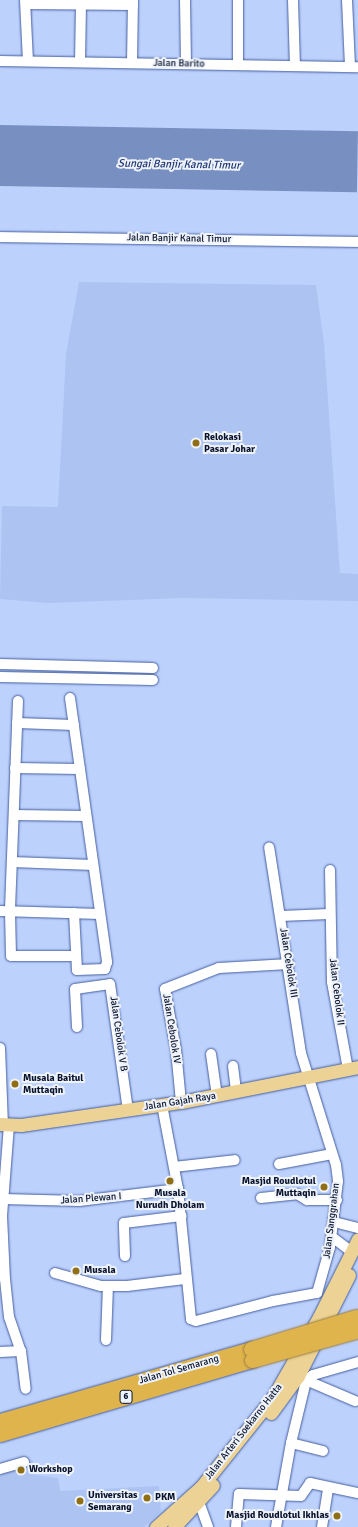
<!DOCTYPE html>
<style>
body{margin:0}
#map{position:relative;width:358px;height:1527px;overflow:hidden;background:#bdd1fd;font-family:Signika,sans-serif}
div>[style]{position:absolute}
.built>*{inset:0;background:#adc3f1}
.water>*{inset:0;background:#788fc1;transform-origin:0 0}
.roads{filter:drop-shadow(0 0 1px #445f9f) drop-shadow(0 0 1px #445f9f)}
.minor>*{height:10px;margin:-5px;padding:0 5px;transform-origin:5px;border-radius:5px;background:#fff}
.major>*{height:13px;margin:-6.5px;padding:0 6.5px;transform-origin:6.5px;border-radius:6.5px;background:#ecd294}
.highway>*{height:15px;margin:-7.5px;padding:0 7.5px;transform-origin:7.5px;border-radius:7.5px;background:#e0b44c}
.bridges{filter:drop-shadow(0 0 1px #957c41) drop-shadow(0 0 1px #957c41)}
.highway-bridge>*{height:15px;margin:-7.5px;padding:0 7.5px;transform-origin:7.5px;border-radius:7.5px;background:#e0b44c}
.dots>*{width:11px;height:11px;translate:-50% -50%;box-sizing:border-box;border:2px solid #eef2f9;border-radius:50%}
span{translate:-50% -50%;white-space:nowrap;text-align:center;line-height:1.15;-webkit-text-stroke:4px #eef2f9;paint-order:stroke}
.shield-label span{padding:1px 3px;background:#eef2f9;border:1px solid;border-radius:3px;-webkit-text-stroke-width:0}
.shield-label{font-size:9px;color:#09132d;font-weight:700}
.street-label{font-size:10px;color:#09132d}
.poi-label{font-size:10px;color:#09132d;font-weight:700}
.left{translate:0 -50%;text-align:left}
.right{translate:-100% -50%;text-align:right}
.water-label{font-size:11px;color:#1e3673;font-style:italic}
</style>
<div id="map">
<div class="built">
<div style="clip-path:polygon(79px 282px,316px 285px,324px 343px,340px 573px,358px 574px,358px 601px,183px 598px,48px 603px,0 599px,2px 506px,58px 507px,66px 354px)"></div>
<div style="clip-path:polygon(33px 1460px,35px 1475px,58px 1478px,60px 1491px,159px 1486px,161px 1511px,144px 1527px,0 1527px,0 1466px)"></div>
</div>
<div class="water">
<div style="left:0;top:125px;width:358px;height:61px;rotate:1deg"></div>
</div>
<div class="roads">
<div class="minor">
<div style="left:25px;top:0;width:61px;rotate:87.2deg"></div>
<div style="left:185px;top:0;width:64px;rotate:89.1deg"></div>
<div style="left:293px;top:0;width:66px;rotate:88.3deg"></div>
<div style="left:347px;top:0;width:67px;rotate:87.4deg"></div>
<div style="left:26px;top:4px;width:107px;rotate:0.5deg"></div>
<div style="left:0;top:61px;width:358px;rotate:1deg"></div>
<div style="left:80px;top:62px;width:58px;rotate:-89deg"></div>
<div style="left:132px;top:63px;width:63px;rotate:-89.1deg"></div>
<div style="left:238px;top:65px;width:65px;rotate:-90deg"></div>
<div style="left:0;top:237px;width:358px;rotate:0.8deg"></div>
<div style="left:0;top:664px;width:153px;rotate:1.5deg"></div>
<div style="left:0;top:677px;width:153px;rotate:1.1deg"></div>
<div style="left:70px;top:698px;width:267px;rotate:82deg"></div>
<div style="left:107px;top:962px;width:7px;rotate:106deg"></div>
<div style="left:105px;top:969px;width:28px;rotate:178deg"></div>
<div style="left:77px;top:970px;width:57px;rotate:-93deg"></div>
<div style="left:18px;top:701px;width:211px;rotate:92.2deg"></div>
<div style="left:10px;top:912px;width:44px;rotate:88.7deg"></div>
<div style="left:11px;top:956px;width:65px"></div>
<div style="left:17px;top:723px;width:57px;rotate:2deg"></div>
<div style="left:15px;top:768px;width:65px;rotate:0.9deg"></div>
<div style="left:14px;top:815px;width:72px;rotate:0.8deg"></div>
<div style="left:12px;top:862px;width:81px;rotate:2.1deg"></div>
<div style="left:330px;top:870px;width:112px;rotate:89deg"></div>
<div style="left:332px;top:982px;width:88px;rotate:79.6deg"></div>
<div style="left:0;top:911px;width:100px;rotate:1.7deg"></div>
<div style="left:281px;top:916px;width:48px;rotate:-2.4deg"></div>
<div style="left:77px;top:1027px;width:38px;rotate:-93deg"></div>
<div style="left:75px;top:989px;width:35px;rotate:-8deg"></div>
<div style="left:110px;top:984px;width:127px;rotate:81.9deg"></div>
<div style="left:0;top:1048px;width:77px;rotate:87.8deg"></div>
<div style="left:211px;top:1054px;width:42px;rotate:81.9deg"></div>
<div style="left:233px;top:1066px;width:26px;rotate:83deg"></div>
<div style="left:181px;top:1102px;width:52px;rotate:-95.5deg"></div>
<div style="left:176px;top:1050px;width:62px;rotate:-100.2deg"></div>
<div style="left:165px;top:989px;width:58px;rotate:-21.3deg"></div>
<div style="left:219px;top:968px;width:70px;rotate:-3.3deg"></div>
<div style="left:162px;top:1105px;width:86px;rotate:79.2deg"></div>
<div style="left:178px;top:1189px;width:131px;rotate:84.3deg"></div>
<div style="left:191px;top:1319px;width:5px;rotate:22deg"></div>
<div style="left:196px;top:1321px;width:80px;rotate:-14.6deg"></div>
<div style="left:273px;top:1301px;width:45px;rotate:-10.3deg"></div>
<div style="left:317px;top:1293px;width:48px;rotate:-74.2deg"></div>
<div style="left:330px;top:1247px;width:66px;rotate:-83.1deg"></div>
<div style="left:338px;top:1181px;width:16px;rotate:-97deg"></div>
<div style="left:336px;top:1165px;width:117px;rotate:-107.4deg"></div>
<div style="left:301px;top:1053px;width:208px;rotate:-98.8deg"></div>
<div style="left:9px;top:1125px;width:91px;rotate:94.4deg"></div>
<div style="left:2px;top:1216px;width:63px;rotate:87.3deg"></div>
<div style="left:5px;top:1279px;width:38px;rotate:84deg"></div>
<div style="left:9px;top:1317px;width:36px;rotate:71deg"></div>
<div style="left:21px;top:1351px;width:38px;rotate:83deg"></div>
<div style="left:279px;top:1164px;width:54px;rotate:-10.7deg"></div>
<div style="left:174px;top:1167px;width:61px;rotate:-6.5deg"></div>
<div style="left:261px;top:1198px;width:36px;rotate:-6deg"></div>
<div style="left:297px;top:1194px;width:12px;rotate:31deg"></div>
<div style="left:307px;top:1200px;width:30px"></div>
<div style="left:3px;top:1199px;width:76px;rotate:1.5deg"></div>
<div style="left:79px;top:1201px;width:100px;rotate:-6.9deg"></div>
<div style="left:334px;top:1222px;width:25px;rotate:14deg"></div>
<div style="left:332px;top:1237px;width:25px;rotate:37deg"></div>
<div style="left:125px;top:1256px;width:33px;rotate:-92deg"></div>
<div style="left:124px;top:1223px;width:58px;rotate:-6.9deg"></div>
<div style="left:55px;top:1273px;width:48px;rotate:15.8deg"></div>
<div style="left:101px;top:1286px;width:26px"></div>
<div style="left:127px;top:1286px;width:58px;rotate:-6.9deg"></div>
<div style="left:106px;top:1340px;width:54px;rotate:-87.9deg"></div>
<div style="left:0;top:1352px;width:21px;rotate:-3deg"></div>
<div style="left:301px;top:1378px;width:59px;rotate:23.1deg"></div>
<div style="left:306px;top:1381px;width:9px;rotate:-41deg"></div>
<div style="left:313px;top:1375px;width:47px;rotate:-16.1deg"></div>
<div style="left:291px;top:1443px;width:33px;rotate:14deg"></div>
<div style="left:0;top:1469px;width:25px;rotate:-16deg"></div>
<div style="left:199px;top:1502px;width:27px;rotate:70deg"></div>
<div style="left:236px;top:1527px;width:33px;rotate:-85deg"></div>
<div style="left:239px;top:1494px;width:62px;rotate:1.8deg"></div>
<div style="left:301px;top:1496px;width:16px;rotate:-55deg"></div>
<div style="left:310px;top:1483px;width:49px;rotate:11.8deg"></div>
<div style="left:276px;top:1527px;width:85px;rotate:-79.9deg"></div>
<div style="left:291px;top:1443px;width:64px;rotate:-76.4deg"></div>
<div style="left:322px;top:1527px;width:39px;rotate:-81deg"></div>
</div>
<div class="major">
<div style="left:0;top:1124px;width:21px;rotate:3deg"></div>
<div style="left:21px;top:1125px;width:162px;rotate:-8.2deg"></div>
<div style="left:181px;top:1102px;width:180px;rotate:-11.2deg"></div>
<div style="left:271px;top:1413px;width:46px;rotate:-53.9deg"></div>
<div style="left:298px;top:1376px;width:113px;rotate:-63.2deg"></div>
<div style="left:156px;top:1527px;width:60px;rotate:-41.6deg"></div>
<div style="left:201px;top:1487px;width:115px;rotate:-51.3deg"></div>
<div style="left:273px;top:1397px;width:92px;rotate:-60.1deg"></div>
<div style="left:319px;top:1317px;width:87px;rotate:-63.4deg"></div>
<div style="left:174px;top:1527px;width:57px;rotate:-47.1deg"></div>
</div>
<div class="highway">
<div style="left:0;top:1421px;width:261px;rotate:-16deg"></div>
<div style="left:0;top:1434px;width:263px;rotate:-16.4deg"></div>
</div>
</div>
<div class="bridges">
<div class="highway-bridge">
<div style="left:251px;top:1349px;width:110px;rotate:-16.9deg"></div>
<div style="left:252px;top:1360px;width:107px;rotate:-15.7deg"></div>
</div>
</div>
<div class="dots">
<div style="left:196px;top:443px;background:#906e14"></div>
<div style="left:15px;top:1084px;background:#906e14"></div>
<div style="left:170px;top:1181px;background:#906e14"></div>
<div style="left:324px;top:1187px;background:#906e14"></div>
<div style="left:76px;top:1271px;background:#906e14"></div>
<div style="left:21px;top:1470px;background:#906e14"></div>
<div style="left:147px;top:1498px;background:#906e14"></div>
<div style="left:80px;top:1501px;background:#906e14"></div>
<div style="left:337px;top:1516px;background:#906e14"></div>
</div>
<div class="shield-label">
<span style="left:126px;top:1397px">6</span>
</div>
<div class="street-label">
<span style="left:179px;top:64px;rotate:1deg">Jalan Barito</span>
<span style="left:179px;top:239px;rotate:1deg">Jalan Banjir Kanal Timur</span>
<span style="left:288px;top:963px;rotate:81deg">Jalan Cebolok III</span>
<span style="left:336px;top:992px;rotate:83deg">Jalan Cebolok II</span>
<span style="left:171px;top:1029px;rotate:81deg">Jalan Cebolok IV</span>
<span style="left:118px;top:1034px;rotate:82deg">Jalan Cebolok V B</span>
<span style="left:180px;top:1102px;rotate:-9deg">Jalan Gajah Raya</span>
<span style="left:91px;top:1199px;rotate:-4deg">Jalan Plewan I</span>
<span style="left:332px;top:1221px;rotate:-83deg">Jalan Sanggrahan</span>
<span style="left:179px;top:1370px;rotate:-16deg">Jalan Tol Semarang</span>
<span style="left:244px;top:1432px;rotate:-52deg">Jalan Arteri Soekarno Hatta</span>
</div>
<div class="poi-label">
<span class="left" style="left:204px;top:443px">Relokasi<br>Pasar Johar</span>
<span class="left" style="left:23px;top:1084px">Musala Baitul<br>Muttaqin</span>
<span class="right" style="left:316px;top:1187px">Masjid Roudlotul<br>Muttaqin</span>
<span style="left:170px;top:1199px">Musala<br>Nurudh Dholam</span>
<span class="left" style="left:84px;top:1271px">Musala</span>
<span class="left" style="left:29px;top:1470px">Workshop</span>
<span class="left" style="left:88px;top:1501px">Universitas<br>Semarang</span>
<span class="left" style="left:155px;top:1498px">PKM</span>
<span class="right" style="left:329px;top:1516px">Masjid Roudlotul Ikhlas</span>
</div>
<div class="water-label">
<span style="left:179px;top:165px;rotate:1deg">Sungai Banjir Kanal Timur</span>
</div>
</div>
